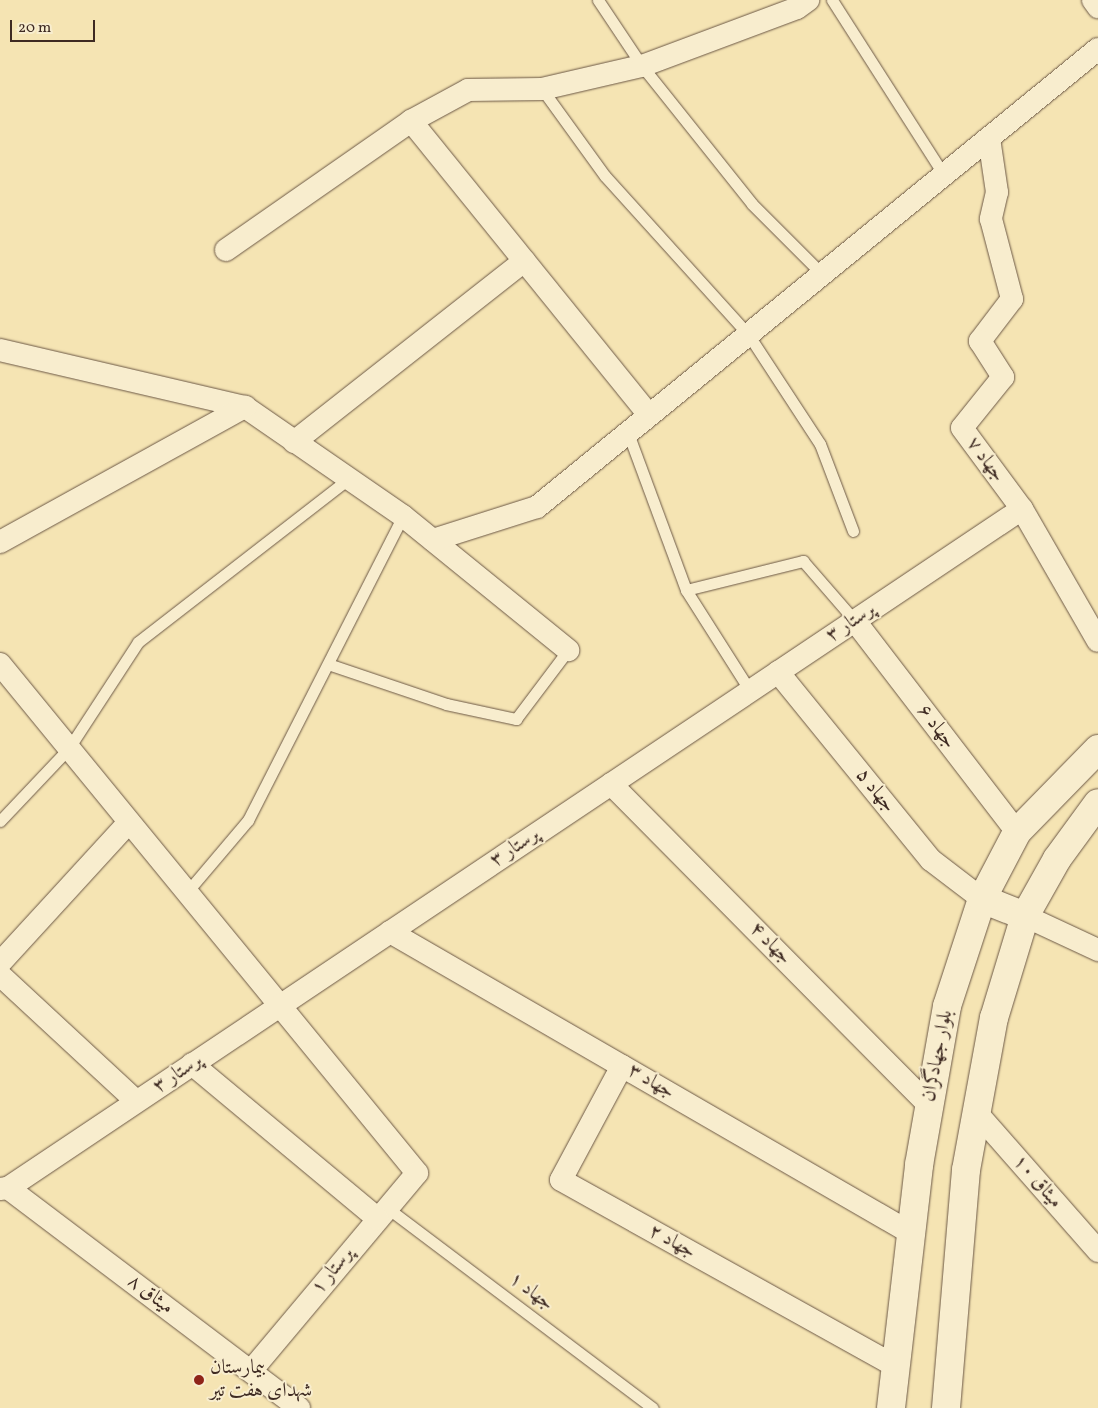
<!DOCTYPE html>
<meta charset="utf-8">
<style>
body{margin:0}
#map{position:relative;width:1098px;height:1408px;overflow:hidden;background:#f5e4b3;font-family:Vollkorn,Amiri,serif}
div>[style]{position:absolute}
.roads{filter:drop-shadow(0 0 1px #6c5846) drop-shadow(0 0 1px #6c5846)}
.service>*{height:11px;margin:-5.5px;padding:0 5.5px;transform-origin:5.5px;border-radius:5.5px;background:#f8edce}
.minor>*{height:22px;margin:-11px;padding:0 11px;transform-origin:11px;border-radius:11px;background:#f8edce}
.secondary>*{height:28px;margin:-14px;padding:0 14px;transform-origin:14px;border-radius:14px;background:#f8edce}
.dots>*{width:14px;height:14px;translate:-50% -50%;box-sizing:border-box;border:2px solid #f8edce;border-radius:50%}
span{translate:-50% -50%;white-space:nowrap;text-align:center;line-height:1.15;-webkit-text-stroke:4px #f8edce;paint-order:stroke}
.street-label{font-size:20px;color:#3e2a22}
.poi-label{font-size:20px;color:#3e2a22}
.left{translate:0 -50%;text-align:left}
.scale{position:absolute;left:10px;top:20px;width:85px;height:22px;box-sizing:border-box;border:2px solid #3e2a22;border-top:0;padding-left:6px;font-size:15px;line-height:18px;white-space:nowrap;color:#3e2a22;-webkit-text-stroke:4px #f8edce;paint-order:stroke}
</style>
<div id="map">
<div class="roads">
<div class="service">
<div style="left:598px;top:0;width:79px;rotate:56.3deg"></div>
<div style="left:642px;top:66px;width:176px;rotate:51.4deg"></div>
<div style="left:752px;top:204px;width:99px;rotate:45deg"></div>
<div style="left:832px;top:0;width:208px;rotate:57.4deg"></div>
<div style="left:542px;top:89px;width:107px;rotate:54.1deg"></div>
<div style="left:605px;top:176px;width:213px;rotate:47.9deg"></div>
<div style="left:748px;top:334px;width:131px;rotate:56.8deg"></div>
<div style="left:820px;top:444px;width:93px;rotate:69.2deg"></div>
<div style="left:628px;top:433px;width:167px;rotate:69.7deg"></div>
<div style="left:686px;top:590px;width:120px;rotate:57.6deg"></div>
<div style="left:686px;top:590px;width:121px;rotate:-13.9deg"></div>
<div style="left:803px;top:561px;width:79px;rotate:49.1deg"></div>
<div style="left:328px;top:664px;width:125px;rotate:18.7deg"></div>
<div style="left:446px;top:704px;width:72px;rotate:12.1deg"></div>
<div style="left:516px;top:719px;width:86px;rotate:-53deg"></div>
<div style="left:0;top:821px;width:100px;rotate:-46.6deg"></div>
<div style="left:69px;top:748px;width:126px;rotate:-56.9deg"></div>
<div style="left:138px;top:642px;width:264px;rotate:-37.8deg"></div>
<div style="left:187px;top:892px;width:94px;rotate:-49.7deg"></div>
<div style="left:248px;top:820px;width:341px;rotate:-63deg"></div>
<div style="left:386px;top:1207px;width:334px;rotate:37deg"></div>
</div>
<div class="minor">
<div style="left:1093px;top:0;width:9px;rotate:54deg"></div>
<div style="left:411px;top:121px;width:378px;rotate:51deg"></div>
<div style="left:989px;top:138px;width:55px;rotate:81.6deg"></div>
<div style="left:997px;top:192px;width:28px;rotate:103deg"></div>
<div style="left:991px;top:219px;width:83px;rotate:75.3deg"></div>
<div style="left:1012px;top:299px;width:53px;rotate:127.3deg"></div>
<div style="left:980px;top:341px;width:43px;rotate:57.4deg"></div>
<div style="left:1003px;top:377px;width:65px;rotate:128.8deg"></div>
<div style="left:962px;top:428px;width:101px;rotate:53.5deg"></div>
<div style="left:1022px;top:509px;width:152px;rotate:60.1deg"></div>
<div style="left:226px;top:250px;width:226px;rotate:-34.9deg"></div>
<div style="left:411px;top:121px;width:65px;rotate:-28.5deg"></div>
<div style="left:468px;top:90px;width:74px;rotate:-0.8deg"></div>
<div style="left:542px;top:89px;width:103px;rotate:-13deg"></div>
<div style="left:642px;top:66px;width:165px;rotate:-20.5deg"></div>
<div style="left:797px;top:8px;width:14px;rotate:-36deg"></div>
<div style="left:0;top:350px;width:252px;rotate:13.1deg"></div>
<div style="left:245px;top:407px;width:192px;rotate:34.6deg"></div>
<div style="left:403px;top:516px;width:213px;rotate:39.1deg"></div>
<div style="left:294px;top:442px;width:293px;rotate:-38.2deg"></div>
<div style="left:433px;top:540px;width:109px;rotate:-17.6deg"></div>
<div style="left:537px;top:507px;width:724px;rotate:-39.23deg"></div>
<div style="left:0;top:542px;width:280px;rotate:-28.9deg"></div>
<div style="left:855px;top:621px;width:266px;rotate:52.5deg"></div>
<div style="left:0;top:664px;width:658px;rotate:50.67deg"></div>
<div style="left:417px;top:1173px;width:258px;rotate:130deg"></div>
<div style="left:778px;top:672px;width:242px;rotate:50.9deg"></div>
<div style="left:931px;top:860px;width:64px;rotate:37.4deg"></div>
<div style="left:611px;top:784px;width:450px;rotate:45.3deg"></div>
<div style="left:1025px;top:916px;width:81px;rotate:25deg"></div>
<div style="left:390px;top:932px;width:602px;rotate:30.02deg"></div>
<div style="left:0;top:963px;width:191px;rotate:-47.5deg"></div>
<div style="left:0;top:975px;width:185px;rotate:42.8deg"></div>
<div style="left:192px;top:1064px;width:241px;rotate:39.8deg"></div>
<div style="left:622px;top:1066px;width:129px;rotate:118.2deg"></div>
<div style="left:561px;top:1180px;width:385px;rotate:29.1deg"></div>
<div style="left:976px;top:1112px;width:185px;rotate:48.7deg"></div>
<div style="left:8px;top:1188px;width:1220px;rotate:-33.81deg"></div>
<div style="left:0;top:1189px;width:8px;rotate:-7deg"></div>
<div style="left:8px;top:1188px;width:365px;rotate:37.1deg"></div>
</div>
<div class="secondary">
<div style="left:982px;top:899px;width:46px;rotate:21.6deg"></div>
<div style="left:891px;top:1408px;width:245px;rotate:-83.4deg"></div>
<div style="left:919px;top:1165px;width:161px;rotate:-80deg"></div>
<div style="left:947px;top:1006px;width:113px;rotate:-71.9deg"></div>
<div style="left:982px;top:899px;width:76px;rotate:-62.4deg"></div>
<div style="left:1017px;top:832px;width:116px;rotate:-45.7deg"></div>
<div style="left:946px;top:1408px;width:239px;rotate:-85.2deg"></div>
<div style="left:966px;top:1170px;width:155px;rotate:-79.6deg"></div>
<div style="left:994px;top:1018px;width:107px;rotate:-73.1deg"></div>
<div style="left:1025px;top:916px;width:65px;rotate:-60.7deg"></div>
<div style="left:1057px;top:859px;width:69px;rotate:-53.8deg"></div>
</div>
</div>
<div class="dots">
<div style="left:199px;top:1380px;background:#8f2418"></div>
</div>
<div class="street-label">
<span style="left:985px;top:460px;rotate:53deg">جهاد ۷</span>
<span style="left:851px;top:623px;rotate:-34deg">پرستار ۳</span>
<span style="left:936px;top:727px;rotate:53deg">جهاد ۶</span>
<span style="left:875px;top:791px;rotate:51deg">جهاد ۵</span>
<span style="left:515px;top:848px;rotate:-34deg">پرستار ۳</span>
<span style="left:770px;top:944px;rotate:45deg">جهاد ۴</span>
<span style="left:938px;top:1056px;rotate:-79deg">بلوار جهادگران</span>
<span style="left:178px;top:1074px;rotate:-34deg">پرستار ۳</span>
<span style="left:651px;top:1082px;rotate:30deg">جهاد ۳</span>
<span style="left:1037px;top:1182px;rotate:49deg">میثاق ۱۰</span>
<span style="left:672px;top:1242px;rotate:29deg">جهاد ۲</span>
<span style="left:333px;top:1271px;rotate:-51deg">پرستار ۱</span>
<span style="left:531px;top:1292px;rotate:37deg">جهاد ۱</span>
<span style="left:150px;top:1295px;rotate:37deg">میثاق ۸</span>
</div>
<div class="poi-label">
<span class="left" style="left:210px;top:1380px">بیمارستان<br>شهدای هفت تیر</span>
</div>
<div class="scale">20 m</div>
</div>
